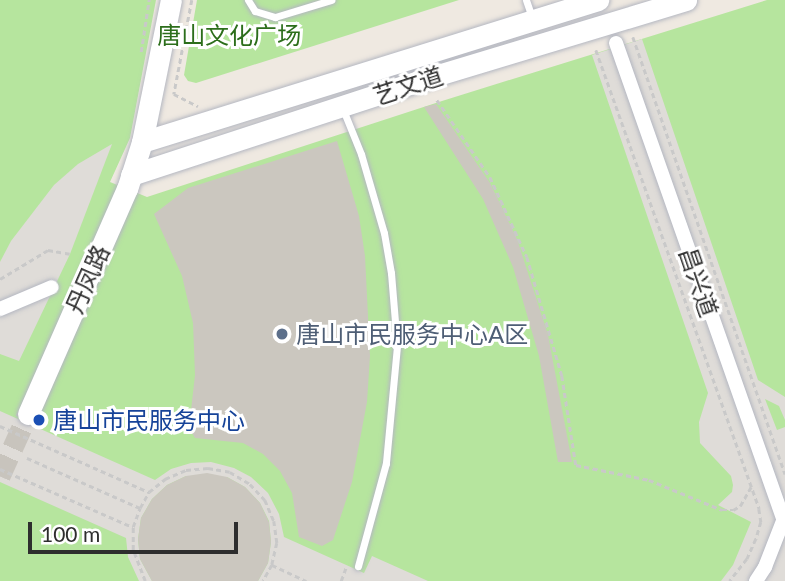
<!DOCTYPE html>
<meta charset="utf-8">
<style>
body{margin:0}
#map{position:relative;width:785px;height:581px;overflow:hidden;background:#efe9e1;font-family:Lato,"Noto Sans SC",sans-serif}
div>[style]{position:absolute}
.green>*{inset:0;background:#b6e59e}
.plaza>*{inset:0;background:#dfdcd8}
.building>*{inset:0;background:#cbc7bf}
.secondary-tunnel>*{height:21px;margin-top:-10.5px;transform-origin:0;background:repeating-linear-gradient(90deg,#c8c4bd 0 21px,transparent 0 31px)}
.path>*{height:2.5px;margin-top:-1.25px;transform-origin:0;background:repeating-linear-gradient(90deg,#c9c9c9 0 5px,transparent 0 8.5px)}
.roads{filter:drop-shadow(0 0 2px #b4b7c1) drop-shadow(0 0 2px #b4b7c1)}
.lane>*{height:7px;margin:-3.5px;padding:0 3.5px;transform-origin:3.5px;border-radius:3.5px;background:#fff}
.street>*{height:14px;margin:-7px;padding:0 7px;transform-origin:7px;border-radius:7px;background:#fff}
.secondary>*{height:21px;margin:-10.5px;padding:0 10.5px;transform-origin:10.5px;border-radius:10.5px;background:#fff}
.dots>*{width:19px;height:19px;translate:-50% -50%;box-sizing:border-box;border:4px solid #fff;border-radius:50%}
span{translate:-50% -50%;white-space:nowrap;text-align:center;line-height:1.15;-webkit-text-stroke:6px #fff;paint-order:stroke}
.park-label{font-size:24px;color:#2c6e1b}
.street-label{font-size:24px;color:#2e2e2e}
.service-label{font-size:24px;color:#4e5e75}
.left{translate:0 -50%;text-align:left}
.transit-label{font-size:24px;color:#164399}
.scale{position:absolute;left:28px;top:522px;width:210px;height:32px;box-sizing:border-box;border:4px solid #2e2e2e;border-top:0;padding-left:9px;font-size:21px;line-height:24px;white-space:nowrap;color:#2e2e2e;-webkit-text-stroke:5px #fff;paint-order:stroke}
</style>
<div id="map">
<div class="green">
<div style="clip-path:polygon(0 0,156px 0,130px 138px,110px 182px,147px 197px,442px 101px,767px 0,785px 0,785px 581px,0 581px)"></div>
<div style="clip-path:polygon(197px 0,459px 0,196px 83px,188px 81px,184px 75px)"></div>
</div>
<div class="plaza">
<div style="clip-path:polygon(642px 39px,758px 380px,785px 397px,785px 420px,779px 406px,765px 399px,777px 430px,785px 427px,785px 581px,721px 581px,733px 565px,751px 522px,718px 505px,732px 492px,733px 485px,731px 476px,700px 443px,699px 422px,708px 393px,592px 55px)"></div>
<div style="clip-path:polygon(112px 144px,70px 254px,19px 361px,0 354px,0 262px,11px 241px,54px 185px,78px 164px)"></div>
<div style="clip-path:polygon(0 411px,155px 480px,171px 469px,191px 463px,211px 462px,234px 468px,251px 477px,268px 493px,279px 514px,284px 537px,364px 573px,372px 556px,428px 581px,258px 581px,268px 563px,271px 542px,269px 521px,260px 503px,245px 487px,227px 477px,186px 476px,167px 485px,152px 499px,141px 518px,138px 539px,140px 559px,152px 581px,139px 581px,128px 557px,126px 538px,0 482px)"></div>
</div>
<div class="building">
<div style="clip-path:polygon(436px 104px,490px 183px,517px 239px,548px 335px,572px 462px,558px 462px,539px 356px,513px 267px,483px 199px,424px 107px)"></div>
<div style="clip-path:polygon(337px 141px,359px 216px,365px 256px,370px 356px,367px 402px,352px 482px,333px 540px,322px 546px,299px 537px,292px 493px,280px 471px,263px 454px,243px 443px,195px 438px,189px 428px,195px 375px,193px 323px,182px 276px,154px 214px,188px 188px)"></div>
<div style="clip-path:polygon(207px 473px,227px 477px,245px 487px,260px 503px,269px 522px,271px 542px,268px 563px,258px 581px,152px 581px,140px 559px,138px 539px,141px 518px,152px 499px,167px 485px,186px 476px)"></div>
</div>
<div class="secondary-tunnel">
<div style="left:0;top:476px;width:68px;rotate:-65.7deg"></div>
</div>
<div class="path">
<div style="left:192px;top:0;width:96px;rotate:100.8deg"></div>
<div style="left:174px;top:94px;width:27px;rotate:27deg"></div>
<div style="left:633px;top:37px;width:463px;rotate:70.8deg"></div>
<div style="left:596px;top:50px;width:487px;rotate:70.4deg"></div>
<div style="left:759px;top:509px;width:13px;rotate:81deg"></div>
<div style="left:761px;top:522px;width:18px;rotate:106deg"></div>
<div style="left:756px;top:539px;width:22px;rotate:114deg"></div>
<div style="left:747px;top:559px;width:28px;rotate:128deg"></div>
<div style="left:141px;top:52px;width:53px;rotate:-81.3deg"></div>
<div style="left:437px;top:100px;width:93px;rotate:55.5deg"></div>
<div style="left:490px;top:177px;width:88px;rotate:65.2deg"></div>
<div style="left:527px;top:257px;width:124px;rotate:73.6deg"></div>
<div style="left:562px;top:376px;width:90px;rotate:81.1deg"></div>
<div style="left:576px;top:465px;width:75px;rotate:11.6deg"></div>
<div style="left:649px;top:480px;width:79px;rotate:22.3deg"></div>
<div style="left:722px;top:510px;width:11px"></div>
<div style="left:733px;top:510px;width:8px;rotate:-30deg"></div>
<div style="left:740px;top:506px;width:22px;rotate:-60deg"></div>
<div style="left:0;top:279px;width:56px;rotate:-31.1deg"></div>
<div style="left:48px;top:250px;width:22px;rotate:10deg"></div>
<div style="left:0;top:426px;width:163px;rotate:23.9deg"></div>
<div style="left:27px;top:458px;width:124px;rotate:23.9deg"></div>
<div style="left:0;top:469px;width:145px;rotate:23.6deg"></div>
<div style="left:272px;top:565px;width:38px;rotate:25deg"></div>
<div style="left:145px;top:581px;width:33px;rotate:-111deg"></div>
<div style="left:133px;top:550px;width:23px;rotate:-90deg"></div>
<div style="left:133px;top:527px;width:20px;rotate:-70deg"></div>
<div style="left:140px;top:508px;width:18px;rotate:-61deg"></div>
<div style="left:149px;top:492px;width:21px;rotate:-39deg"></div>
<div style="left:165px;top:479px;width:23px;rotate:-23deg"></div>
<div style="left:186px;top:470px;width:22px;rotate:-5deg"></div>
<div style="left:208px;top:468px;width:22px;rotate:10deg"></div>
<div style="left:230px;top:472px;width:23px;rotate:31deg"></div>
<div style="left:250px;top:484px;width:22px;rotate:47deg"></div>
<div style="left:265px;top:500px;width:23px;rotate:67deg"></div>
<div style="left:274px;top:521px;width:22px;rotate:82deg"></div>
<div style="left:277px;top:543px;width:23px;rotate:103deg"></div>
<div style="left:272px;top:565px;width:18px;rotate:119deg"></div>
<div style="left:341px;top:581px;width:15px;rotate:-70deg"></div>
</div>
<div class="roads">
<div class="lane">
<div style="left:248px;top:0;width:13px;rotate:58deg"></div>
<div style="left:255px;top:11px;width:21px;rotate:17deg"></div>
<div style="left:275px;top:17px;width:59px;rotate:-16.9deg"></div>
<div style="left:526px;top:0;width:18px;rotate:71deg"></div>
<div style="left:342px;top:107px;width:51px;rotate:68deg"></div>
<div style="left:361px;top:154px;width:82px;rotate:73.8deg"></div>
<div style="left:384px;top:233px;width:41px;rotate:80.1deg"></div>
<div style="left:391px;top:273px;width:73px;rotate:85.3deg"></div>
<div style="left:397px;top:346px;width:118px;rotate:95.4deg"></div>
<div style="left:386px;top:463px;width:107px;rotate:105.2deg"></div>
</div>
<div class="street">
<div style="left:616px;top:43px;width:510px;rotate:70.64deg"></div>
<div style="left:0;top:309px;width:56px;rotate:-22.9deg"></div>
<div style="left:756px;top:581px;width:17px;rotate:-57deg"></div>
<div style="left:765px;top:567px;width:49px;rotate:-68.6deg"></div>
</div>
<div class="secondary">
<div style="left:142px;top:142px;width:478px;rotate:-17.3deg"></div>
<div style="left:131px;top:175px;width:302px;rotate:-18.1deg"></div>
<div style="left:418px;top:81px;width:280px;rotate:-16.8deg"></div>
<div style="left:28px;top:414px;width:246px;rotate:-66.3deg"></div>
<div style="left:127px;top:189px;width:49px;rotate:-72.3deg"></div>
<div style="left:142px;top:142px;width:145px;rotate:-78.5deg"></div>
</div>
</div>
<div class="dots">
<div style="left:282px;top:334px;background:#5c6f8a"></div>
<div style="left:39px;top:420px;background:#1a4fb4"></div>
</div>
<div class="park-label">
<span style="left:229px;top:35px">唐山文化广场</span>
</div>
<div class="street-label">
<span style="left:408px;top:85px;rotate:-18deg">艺文道</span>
<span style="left:87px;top:279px;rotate:-66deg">丹凤路</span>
<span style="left:699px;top:282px;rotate:71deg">昌兴道</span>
</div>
<div class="service-label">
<span class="left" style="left:296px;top:334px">唐山市民服务中心A区</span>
</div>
<div class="transit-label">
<span class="left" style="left:53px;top:420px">唐山市民服务中心</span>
</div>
<div class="scale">100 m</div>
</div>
